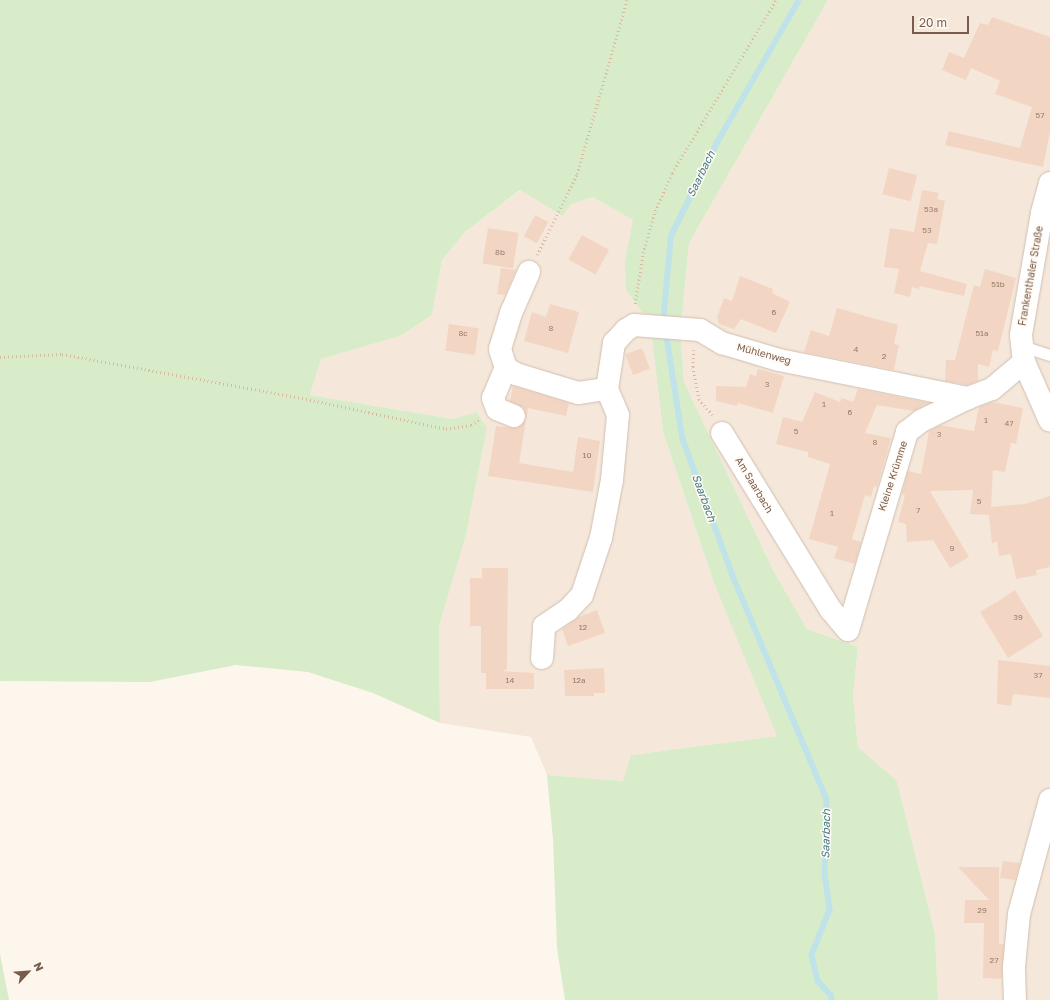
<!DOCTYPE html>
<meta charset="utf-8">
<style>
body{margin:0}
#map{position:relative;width:1050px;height:1000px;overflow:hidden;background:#fdf6ec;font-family:"Golos Text",sans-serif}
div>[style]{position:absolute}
.residential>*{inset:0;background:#f5e8da}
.green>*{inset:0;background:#d8ecc9}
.stream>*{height:5.5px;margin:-2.75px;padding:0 2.75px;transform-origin:2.75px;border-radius:2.75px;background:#bfe3e8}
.building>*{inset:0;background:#f3d5c3;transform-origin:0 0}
.path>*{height:2.5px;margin-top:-1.25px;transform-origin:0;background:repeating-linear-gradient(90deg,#d9b8a5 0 1px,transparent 0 4px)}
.roads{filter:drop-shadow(0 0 1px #d1beb0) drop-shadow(0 0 1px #d1beb0)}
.service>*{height:11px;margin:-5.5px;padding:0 5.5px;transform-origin:5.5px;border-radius:5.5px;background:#fff}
.minor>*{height:22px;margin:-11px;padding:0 11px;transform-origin:11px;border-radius:11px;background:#fff}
.secondary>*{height:22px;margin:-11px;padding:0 11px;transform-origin:11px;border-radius:11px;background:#fff}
span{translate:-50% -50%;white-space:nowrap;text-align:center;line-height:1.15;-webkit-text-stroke:3px #fffaf3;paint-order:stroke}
.number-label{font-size:8px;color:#987a6a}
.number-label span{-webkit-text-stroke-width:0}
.street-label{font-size:10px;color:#7a5c4d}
.water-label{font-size:11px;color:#437c86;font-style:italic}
.north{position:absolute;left:8px;top:952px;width:40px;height:40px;-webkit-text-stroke:3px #fffaf3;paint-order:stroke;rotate:64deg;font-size:11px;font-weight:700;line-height:16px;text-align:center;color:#7a5c4d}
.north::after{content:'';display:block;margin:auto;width:14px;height:18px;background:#7a5c4d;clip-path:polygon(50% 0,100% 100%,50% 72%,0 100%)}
.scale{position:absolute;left:912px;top:16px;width:57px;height:18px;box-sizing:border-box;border:2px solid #7a5c4d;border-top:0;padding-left:5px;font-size:12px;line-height:14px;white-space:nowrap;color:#7a5c4d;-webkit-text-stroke:3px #fffaf3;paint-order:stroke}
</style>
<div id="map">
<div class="residential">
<div style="clip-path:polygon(828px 0,1050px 0,1050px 1000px,938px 1000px,935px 934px,897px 781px,858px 747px,853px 696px,858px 647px,807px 629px,773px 570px,684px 382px,681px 338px,652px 338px,663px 432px,714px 583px,778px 736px,631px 755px,624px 781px,547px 775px,531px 737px,440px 723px,439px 627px,466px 535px,487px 428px,478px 413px,453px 419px,310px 395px,321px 359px,400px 336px,432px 315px,442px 260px,465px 232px,521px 190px,563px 215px,570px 205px,593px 197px,634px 220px,625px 261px,682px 317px,689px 243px)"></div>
</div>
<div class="green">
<div style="clip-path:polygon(0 0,828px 0,689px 243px,682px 317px,643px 313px,626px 290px,625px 261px,633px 220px,593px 197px,570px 205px,563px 216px,520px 190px,465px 232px,442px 260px,432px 315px,400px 336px,321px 359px,310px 395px,453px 419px,477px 412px,487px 428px,466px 535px,439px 627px,440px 723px,373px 693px,308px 672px,236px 665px,150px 682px,0 681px)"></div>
<div style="clip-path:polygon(652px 338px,681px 338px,684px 382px,773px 570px,807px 629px,858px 647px,853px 696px,858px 747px,897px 781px,935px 934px,938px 1000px,565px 1000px,557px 948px,553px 839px,547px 775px,623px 781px,631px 755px,777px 736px,714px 583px,663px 432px)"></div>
<div style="clip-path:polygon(0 953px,1px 959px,9px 1000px,0 1000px)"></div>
</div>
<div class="stream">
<div style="left:665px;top:323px;width:12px;rotate:-95deg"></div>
<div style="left:664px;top:311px;width:75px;rotate:-84.7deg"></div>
<div style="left:671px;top:236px;width:106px;rotate:-63.7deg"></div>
<div style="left:718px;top:141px;width:163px;rotate:-60.1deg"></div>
<div style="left:666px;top:331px;width:109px;rotate:81.1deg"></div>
<div style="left:683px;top:439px;width:146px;rotate:69.9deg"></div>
<div style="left:733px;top:576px;width:243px;rotate:67.2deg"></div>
<div style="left:827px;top:800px;width:74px;rotate:91.5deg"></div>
<div style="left:825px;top:874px;width:36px;rotate:82deg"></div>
<div style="left:830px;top:910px;width:48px;rotate:111.8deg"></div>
<div style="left:812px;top:955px;width:27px;rotate:77deg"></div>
<div style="left:818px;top:981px;width:19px;rotate:47deg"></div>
<div style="left:831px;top:995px;width:5px;rotate:79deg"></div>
</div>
<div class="building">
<div style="clip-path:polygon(992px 17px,1050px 37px,1050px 132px,1043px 167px,945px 145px,949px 131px,1020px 148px,1032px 107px,995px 94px,1000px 81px,971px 68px,966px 80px,942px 70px,949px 52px,964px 58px,980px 23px,988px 25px)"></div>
<div style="left:889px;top:168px;width:29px;height:27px;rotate:14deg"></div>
<div style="clip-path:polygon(922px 190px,939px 193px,937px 199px,945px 201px,937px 244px,928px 243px,920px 271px,967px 284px,964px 296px,920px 286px,919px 289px,912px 287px,910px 297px,894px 293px,899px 269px,884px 267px,890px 228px,914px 232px)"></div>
<div style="left:535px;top:215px;width:15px;height:24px;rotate:28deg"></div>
<div style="left:488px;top:228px;width:31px;height:36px;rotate:9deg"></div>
<div style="left:582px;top:235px;width:31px;height:28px;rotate:29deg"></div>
<div style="clip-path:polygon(501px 268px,516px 270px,505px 295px,497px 294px)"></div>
<div style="clip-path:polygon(985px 269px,1016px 278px,998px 351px,993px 350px,989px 367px,978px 364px,978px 381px,967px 385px,945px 381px,946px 360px,955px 360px,974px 285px,980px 287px)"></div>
<div style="clip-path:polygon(740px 276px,773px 289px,772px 293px,790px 302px,776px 333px,741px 319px,734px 329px,719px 324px,717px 317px,724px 298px,732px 301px)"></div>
<div style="clip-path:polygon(550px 304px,579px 312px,568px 353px,524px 341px,532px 312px,546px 317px)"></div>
<div style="clip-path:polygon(837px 308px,898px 325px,894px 344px,899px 345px,894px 370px,804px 352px,811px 330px,829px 336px)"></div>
<div style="left:449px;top:324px;width:30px;height:27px;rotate:8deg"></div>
<div style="left:642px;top:348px;width:22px;height:18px;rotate:69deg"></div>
<div style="clip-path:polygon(758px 369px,784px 376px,773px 413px,738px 403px,737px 406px,716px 401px,716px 386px,746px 387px,750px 374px,756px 376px)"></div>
<div style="clip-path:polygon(513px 386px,569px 403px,566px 416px,528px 408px,519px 463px,573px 472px,578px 437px,600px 441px,593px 492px,488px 476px,496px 426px,516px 428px,526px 420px,524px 408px,510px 401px)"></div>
<div style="clip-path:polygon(858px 389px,929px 403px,914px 411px,877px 405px,865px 433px,891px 438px,877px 487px,874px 486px,871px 497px,865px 495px,852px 539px,861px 542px,855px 564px,834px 558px,838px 547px,809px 539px,830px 464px,808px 457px,808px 452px,776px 444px,783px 417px,802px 422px,815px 392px,840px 402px,842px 398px,853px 402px)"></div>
<div style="clip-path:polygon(992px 402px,1023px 408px,1016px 444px,1011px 443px,1005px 472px,993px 470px,991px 507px,1025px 504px,1050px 496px,1050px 567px,1036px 570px,1037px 575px,1016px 579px,1011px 554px,999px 556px,997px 541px,992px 544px,989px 515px,970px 514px,973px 490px,930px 491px,969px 557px,950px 568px,933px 540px,907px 542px,906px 524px,898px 522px,905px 495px,902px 494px,908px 471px,921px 474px,929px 431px,940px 425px,974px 431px,979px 407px)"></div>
<div style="clip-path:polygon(482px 568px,508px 568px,507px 669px,502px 671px,534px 673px,534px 689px,486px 689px,486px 673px,481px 673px,481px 626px,470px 626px,470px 578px,482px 578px)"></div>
<div style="clip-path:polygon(1015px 590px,1043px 636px,1008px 658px,980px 612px,996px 602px,997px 604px,997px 602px)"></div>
<div style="clip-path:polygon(597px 610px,605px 633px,568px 646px,562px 629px,579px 617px)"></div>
<div style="clip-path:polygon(998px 660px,1050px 666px,1050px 698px,1013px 694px,1011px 706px,997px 704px)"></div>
<div style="clip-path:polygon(604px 668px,605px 693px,594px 693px,594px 696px,565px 696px,564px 670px)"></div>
<div style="clip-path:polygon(1003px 861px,1020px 863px,1015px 880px,1000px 878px)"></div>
<div style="clip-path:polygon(958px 867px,999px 867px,999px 944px,1004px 944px,1002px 979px,983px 978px,984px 923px,964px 923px,965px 900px,989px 900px)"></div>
</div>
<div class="path">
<div style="left:537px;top:255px;width:90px;rotate:-63.7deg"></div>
<div style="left:577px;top:174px;width:181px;rotate:-74deg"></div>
<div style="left:635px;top:304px;width:52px;rotate:-81.1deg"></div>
<div style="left:643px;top:253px;width:44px;rotate:-74.1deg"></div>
<div style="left:655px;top:211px;width:42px;rotate:-65.9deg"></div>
<div style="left:672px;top:173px;width:202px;rotate:-59deg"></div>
<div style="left:694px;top:350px;width:17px;rotate:93deg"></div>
<div style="left:693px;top:367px;width:33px;rotate:79deg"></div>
<div style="left:699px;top:399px;width:21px;rotate:49deg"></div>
<div style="left:0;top:357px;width:62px;rotate:-2.8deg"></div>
<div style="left:62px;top:354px;width:244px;rotate:10.4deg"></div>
<div style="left:302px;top:398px;width:147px;rotate:12.1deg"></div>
<div style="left:446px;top:429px;width:25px;rotate:-9deg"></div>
<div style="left:471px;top:425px;width:12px;rotate:-31deg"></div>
</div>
<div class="roads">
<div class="service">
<div style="left:1022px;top:346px;width:29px;rotate:18deg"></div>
</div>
<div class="minor">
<div style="left:506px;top:368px;width:12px;rotate:31deg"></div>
<div style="left:516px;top:374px;width:65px;rotate:17deg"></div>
<div style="left:578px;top:393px;width:29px;rotate:-8deg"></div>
<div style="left:514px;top:416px;width:18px;rotate:-158deg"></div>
<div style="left:497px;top:409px;width:12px;rotate:-110deg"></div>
<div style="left:493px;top:398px;width:33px;rotate:-67deg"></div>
<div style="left:506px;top:368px;width:20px;rotate:-108deg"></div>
<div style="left:500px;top:349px;width:38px;rotate:-73deg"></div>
<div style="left:511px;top:313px;width:45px;rotate:-66.3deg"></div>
<div style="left:722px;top:433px;width:208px;rotate:58.4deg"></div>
<div style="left:831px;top:610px;width:26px;rotate:50deg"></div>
<div style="left:848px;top:630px;width:207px;rotate:-73.4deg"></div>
<div style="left:907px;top:432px;width:18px;rotate:-38deg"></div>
<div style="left:921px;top:421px;width:52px;rotate:-26.1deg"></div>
<div style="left:968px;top:398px;width:26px;rotate:-21deg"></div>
<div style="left:992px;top:389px;width:42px;rotate:-40.2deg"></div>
<div style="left:542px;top:658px;width:32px;rotate:-86deg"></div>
<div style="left:544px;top:626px;width:29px;rotate:-34deg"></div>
<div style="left:568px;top:610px;width:21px;rotate:-47deg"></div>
<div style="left:582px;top:595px;width:60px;rotate:-71.6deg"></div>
<div style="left:601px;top:538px;width:59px;rotate:-79.3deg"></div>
<div style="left:612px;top:480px;width:65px;rotate:-84.7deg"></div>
<div style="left:618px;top:415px;width:28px;rotate:-113deg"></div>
<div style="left:607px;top:389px;width:47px;rotate:-81.3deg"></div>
<div style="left:614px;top:343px;width:18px;rotate:-47deg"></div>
<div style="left:626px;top:330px;width:9px;rotate:-32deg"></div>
<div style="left:634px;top:325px;width:66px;rotate:4.3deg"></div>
<div style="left:700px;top:330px;width:26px;rotate:31deg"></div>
<div style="left:722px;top:343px;width:59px;rotate:16.6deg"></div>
<div style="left:779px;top:360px;width:193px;rotate:11.4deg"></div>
</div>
<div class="secondary">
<div style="left:1050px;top:183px;width:31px;rotate:105deg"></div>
<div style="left:1042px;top:213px;width:124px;rotate:99.8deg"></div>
<div style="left:1021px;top:335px;width:27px;rotate:84deg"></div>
<div style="left:1024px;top:362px;width:64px;rotate:66.2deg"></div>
<div style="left:1015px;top:1000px;width:33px;rotate:-92deg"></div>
<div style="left:1014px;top:967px;width:53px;rotate:-84.6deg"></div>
<div style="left:1019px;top:914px;width:118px;rotate:-74.8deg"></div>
</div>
</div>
<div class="number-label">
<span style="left:1040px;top:116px">57</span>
<span style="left:931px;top:210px">53a</span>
<span style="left:927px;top:231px">53</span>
<span style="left:500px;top:253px">8b</span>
<span style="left:998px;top:285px">51b</span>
<span style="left:774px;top:313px">6</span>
<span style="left:551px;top:329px">8</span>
<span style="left:463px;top:334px">8c</span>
<span style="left:982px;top:334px">51a</span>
<span style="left:856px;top:350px">4</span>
<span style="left:884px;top:357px">2</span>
<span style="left:767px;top:385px">3</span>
<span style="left:824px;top:405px">1</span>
<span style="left:850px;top:413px">6</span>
<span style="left:986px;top:421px">1</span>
<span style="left:1009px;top:424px">47</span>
<span style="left:796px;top:432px">5</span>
<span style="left:939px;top:435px">3</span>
<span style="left:875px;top:443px">8</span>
<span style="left:587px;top:456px">10</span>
<span style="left:979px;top:502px">5</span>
<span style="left:918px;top:511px">7</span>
<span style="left:832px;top:514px">1</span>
<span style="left:952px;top:549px">9</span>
<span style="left:1018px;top:618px">39</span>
<span style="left:583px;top:628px">12</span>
<span style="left:1038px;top:676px">37</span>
<span style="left:510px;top:681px">14</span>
<span style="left:579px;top:681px">12a</span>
<span style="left:982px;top:911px">29</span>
<span style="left:994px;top:961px">27</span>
</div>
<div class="street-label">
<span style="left:1031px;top:276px;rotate:-80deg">Frankenthaler Straße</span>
<span style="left:764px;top:354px;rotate:15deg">Mühlenweg</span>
<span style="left:893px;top:476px;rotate:-72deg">Kleine Krümme</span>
<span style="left:754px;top:485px;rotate:59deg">Am Saarbach</span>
</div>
<div class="water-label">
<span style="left:701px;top:174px;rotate:-64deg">Saarbach</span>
<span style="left:704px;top:498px;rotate:70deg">Saarbach</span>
<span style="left:826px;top:834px;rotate:-89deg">Saarbach</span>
</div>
<div class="north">N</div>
<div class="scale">20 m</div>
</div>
